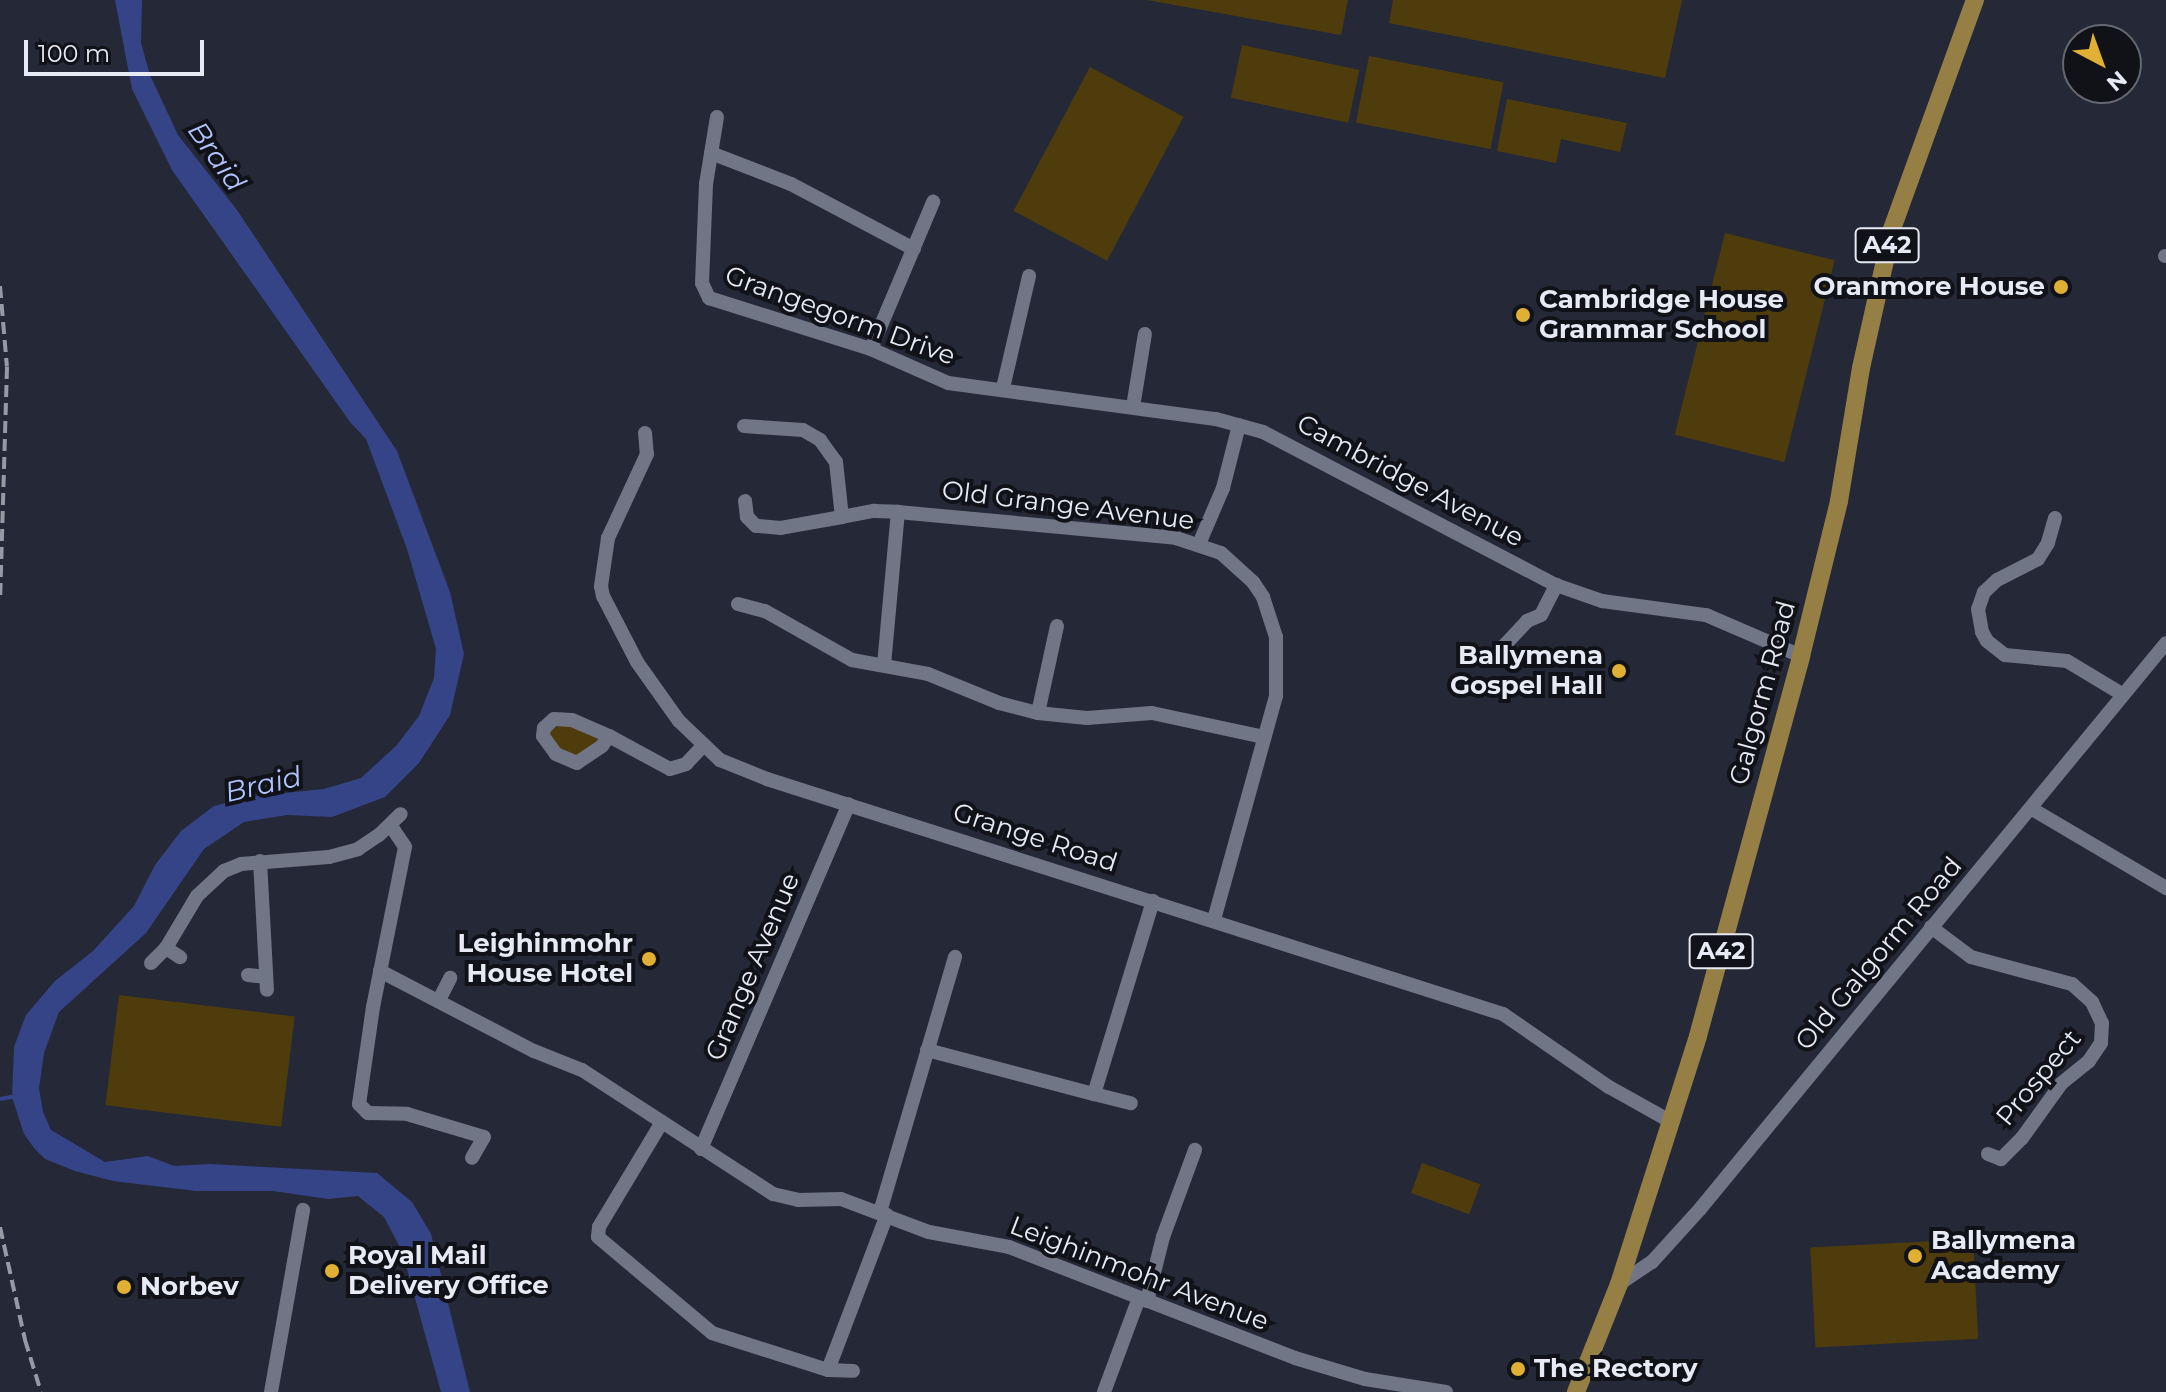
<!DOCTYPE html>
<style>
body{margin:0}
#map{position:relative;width:2166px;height:1392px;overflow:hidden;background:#252937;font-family:Montserrat,sans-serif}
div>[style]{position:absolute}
.green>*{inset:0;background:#4f3c0c;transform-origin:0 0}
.water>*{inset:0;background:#354387}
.stream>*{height:4px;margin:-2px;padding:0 2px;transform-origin:2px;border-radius:2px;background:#354387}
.minor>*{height:14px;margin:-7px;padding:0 7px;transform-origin:7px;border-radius:7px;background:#717687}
.major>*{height:18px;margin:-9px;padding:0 9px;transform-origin:9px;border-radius:9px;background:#957f45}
.rail>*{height:4px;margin-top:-2px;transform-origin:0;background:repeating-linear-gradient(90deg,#969aa5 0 12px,transparent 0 18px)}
.dots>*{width:22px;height:22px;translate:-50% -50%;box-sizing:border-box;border:4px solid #101218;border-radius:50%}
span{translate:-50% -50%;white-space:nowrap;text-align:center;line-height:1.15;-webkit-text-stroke:8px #101218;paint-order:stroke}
.shield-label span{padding:2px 6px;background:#101218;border:2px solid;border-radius:6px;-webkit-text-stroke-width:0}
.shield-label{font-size:24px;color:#e7eaf4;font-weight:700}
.poi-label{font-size:26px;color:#e7eaf4;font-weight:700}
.right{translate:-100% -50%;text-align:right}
.left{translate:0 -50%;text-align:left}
.street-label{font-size:26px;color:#e7eaf4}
.water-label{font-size:28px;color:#b1c3ff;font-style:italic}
.north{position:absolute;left:2062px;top:24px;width:80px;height:80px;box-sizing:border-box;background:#101218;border:2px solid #666870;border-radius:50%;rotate:139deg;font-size:22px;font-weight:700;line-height:32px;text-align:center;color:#e7eaf4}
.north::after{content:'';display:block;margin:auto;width:28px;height:36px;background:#e0b034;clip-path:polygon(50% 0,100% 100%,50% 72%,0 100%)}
.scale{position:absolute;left:24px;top:40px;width:180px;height:36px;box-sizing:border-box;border:4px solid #e7eaf4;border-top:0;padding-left:10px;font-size:24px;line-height:28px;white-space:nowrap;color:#e7eaf4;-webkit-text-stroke:6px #101218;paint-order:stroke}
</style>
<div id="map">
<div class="green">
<div style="clip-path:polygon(1147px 0,1348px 0,1341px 35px)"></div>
<div style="clip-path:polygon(1393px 0,1682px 0,1665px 78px,1389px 23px)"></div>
<div style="left:1242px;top:45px;width:120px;height:54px;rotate:12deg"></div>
<div style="left:1369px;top:56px;width:137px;height:68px;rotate:11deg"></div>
<div style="left:1090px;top:67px;width:106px;height:163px;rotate:28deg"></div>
<div style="clip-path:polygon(1507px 99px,1627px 123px,1620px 152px,1561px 139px,1556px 163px,1497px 151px)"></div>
<div style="left:1725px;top:233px;width:113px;height:208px;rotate:14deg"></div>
<div style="clip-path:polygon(565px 723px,597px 737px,598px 740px,578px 757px,554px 745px,549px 731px)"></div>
<div style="left:119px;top:995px;width:177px;height:111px;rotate:7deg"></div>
<div style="left:1422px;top:1163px;width:62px;height:32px;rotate:20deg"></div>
<div style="left:1973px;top:1239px;width:100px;height:163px;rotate:87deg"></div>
</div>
<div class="water">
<div style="clip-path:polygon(115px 0,142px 0,141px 43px,150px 75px,178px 135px,237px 210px,397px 451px,450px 592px,464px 654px,450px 715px,419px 763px,385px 797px,332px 817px,287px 815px,244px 822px,204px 849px,146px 933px,59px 1012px,44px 1053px,39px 1088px,43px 1112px,51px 1130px,105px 1162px,148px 1156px,174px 1166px,209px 1164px,377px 1173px,412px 1202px,431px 1234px,470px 1392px,441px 1392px,402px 1251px,384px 1217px,358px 1196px,328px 1199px,273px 1191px,196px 1191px,113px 1181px,75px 1171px,45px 1159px,34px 1148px,24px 1134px,12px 1097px,14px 1047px,26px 1015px,55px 981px,93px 951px,134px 906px,155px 865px,181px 831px,214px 806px,253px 796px,324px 789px,361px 778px,396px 746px,419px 716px,434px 678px,436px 649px,407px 549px,366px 439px,350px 422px,172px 170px,132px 89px)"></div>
</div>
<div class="stream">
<div style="left:0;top:1099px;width:17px;rotate:-10deg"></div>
</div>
<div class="minor">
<div style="left:717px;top:117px;width:68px;rotate:99.3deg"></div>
<div style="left:706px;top:184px;width:99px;rotate:92.3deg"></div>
<div style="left:702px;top:283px;width:17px;rotate:65deg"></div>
<div style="left:709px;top:298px;width:170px;rotate:17.5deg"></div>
<div style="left:871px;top:349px;width:84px;rotate:23.8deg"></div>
<div style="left:948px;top:383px;width:270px;rotate:7.7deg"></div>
<div style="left:1216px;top:419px;width:49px;rotate:15.5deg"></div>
<div style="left:1263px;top:432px;width:331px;rotate:27.6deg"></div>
<div style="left:1556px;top:585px;width:49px;rotate:19.2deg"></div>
<div style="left:1602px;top:601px;width:105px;rotate:7.7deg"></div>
<div style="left:1706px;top:615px;width:103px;rotate:23.3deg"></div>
<div style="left:711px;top:153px;width:86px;rotate:21.2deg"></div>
<div style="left:791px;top:184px;width:139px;rotate:27.9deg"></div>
<div style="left:2165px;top:256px;width:1px"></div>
<div style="left:871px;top:349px;width:160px;rotate:-67.1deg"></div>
<div style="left:1003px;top:388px;width:115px;rotate:-76.9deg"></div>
<div style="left:1133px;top:407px;width:74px;rotate:-80.7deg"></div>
<div style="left:744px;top:426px;width:59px;rotate:3.9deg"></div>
<div style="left:803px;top:430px;width:20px;rotate:30deg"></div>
<div style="left:820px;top:440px;width:27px;rotate:54deg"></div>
<div style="left:836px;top:462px;width:55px;rotate:83.8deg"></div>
<div style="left:842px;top:517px;width:62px;rotate:169.8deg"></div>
<div style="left:781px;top:528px;width:25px;rotate:-175deg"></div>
<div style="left:756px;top:526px;width:13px;rotate:-135deg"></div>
<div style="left:747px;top:517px;width:16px;rotate:-97deg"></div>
<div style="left:645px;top:433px;width:21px;rotate:85deg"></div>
<div style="left:647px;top:454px;width:93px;rotate:114.9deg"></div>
<div style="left:608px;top:538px;width:49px;rotate:98.3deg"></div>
<div style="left:601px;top:586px;width:10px;rotate:79deg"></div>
<div style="left:603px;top:596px;width:74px;rotate:62.7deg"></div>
<div style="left:637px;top:662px;width:72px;rotate:54.6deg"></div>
<div style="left:679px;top:721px;width:57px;rotate:43.6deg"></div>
<div style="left:720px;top:760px;width:51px;rotate:22deg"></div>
<div style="left:767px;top:779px;width:773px;rotate:17.71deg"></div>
<div style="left:1503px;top:1014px;width:129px;rotate:34.6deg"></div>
<div style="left:1609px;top:1087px;width:72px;rotate:29.1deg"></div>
<div style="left:842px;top:517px;width:33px;rotate:-11deg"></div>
<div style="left:874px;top:511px;width:24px;rotate:2deg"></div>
<div style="left:898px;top:512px;width:279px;rotate:5.3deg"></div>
<div style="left:1176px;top:538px;width:47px;rotate:18.4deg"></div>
<div style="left:1221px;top:553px;width:43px;rotate:42.2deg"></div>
<div style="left:1253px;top:582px;width:18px;rotate:56deg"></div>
<div style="left:1263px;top:597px;width:42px;rotate:72deg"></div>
<div style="left:1276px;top:637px;width:59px;rotate:90deg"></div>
<div style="left:1276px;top:696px;width:231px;rotate:105.5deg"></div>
<div style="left:2055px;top:518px;width:26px;rotate:106deg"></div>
<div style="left:2048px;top:543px;width:19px;rotate:122deg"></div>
<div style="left:2038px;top:559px;width:46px;rotate:152.9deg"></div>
<div style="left:1997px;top:580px;width:18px;rotate:137deg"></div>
<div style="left:1984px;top:592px;width:18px;rotate:109deg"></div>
<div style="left:1978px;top:609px;width:23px;rotate:80deg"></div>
<div style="left:1982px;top:632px;width:10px;rotate:61deg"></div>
<div style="left:1987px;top:641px;width:23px;rotate:38deg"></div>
<div style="left:2005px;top:655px;width:62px;rotate:5.5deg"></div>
<div style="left:2067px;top:661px;width:64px;rotate:31deg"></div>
<div style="left:1199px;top:544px;width:61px;rotate:-66.8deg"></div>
<div style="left:1223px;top:488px;width:65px;rotate:-75.7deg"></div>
<div style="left:738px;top:604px;width:28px;rotate:15deg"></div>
<div style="left:765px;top:611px;width:100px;rotate:29.4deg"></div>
<div style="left:852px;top:660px;width:77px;rotate:10.4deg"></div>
<div style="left:928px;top:674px;width:77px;rotate:22.2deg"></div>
<div style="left:999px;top:703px;width:40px;rotate:14.4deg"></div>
<div style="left:1038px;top:713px;width:49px;rotate:5.8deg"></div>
<div style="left:1087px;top:718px;width:65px;rotate:-4.4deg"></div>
<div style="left:1152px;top:713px;width:115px;rotate:12.1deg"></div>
<div style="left:1502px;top:648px;width:37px;rotate:-47deg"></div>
<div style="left:1527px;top:621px;width:15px;rotate:-23deg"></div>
<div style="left:1541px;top:615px;width:34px;rotate:-63deg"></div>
<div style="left:884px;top:665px;width:154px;rotate:-84.8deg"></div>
<div style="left:1038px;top:713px;width:89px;rotate:-77.7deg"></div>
<div style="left:609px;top:736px;width:12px;rotate:125deg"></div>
<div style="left:602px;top:746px;width:30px;rotate:146deg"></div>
<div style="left:577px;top:763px;width:23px;rotate:-157deg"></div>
<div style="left:556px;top:754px;width:22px;rotate:-126deg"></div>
<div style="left:543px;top:736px;width:8px;rotate:-83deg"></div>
<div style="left:544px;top:728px;width:13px;rotate:-42deg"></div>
<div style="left:554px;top:719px;width:18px;rotate:3deg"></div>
<div style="left:572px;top:720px;width:40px;rotate:23.4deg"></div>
<div style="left:609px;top:736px;width:69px;rotate:28.4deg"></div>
<div style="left:670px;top:769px;width:17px;rotate:-17deg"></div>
<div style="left:686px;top:764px;width:25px;rotate:-47deg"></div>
<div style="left:2032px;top:809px;width:156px;rotate:30.5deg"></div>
<div style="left:391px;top:826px;width:25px;rotate:56deg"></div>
<div style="left:405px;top:847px;width:163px;rotate:101.3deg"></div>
<div style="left:373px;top:1007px;width:98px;rotate:98.2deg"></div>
<div style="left:359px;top:1104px;width:13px;rotate:45deg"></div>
<div style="left:368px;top:1113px;width:39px;rotate:1deg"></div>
<div style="left:407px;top:1114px;width:80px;rotate:16.6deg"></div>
<div style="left:484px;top:1137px;width:24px;rotate:120deg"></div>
<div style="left:260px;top:861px;width:129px;rotate:86.9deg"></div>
<div style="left:1931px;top:927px;width:50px;rotate:36.9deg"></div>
<div style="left:1971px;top:957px;width:105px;rotate:15deg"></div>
<div style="left:2072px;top:984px;width:27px;rotate:42deg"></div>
<div style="left:2092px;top:1002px;width:23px;rotate:65deg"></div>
<div style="left:2102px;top:1023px;width:20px;rotate:93deg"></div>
<div style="left:2101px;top:1043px;width:22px;rotate:124deg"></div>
<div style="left:2089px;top:1061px;width:36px;rotate:141deg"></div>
<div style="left:2061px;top:1084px;width:67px;rotate:125.8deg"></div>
<div style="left:2022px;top:1138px;width:30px;rotate:135deg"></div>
<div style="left:2001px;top:1159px;width:14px;rotate:-159deg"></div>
<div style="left:166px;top:948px;width:17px;rotate:33deg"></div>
<div style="left:151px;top:963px;width:21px;rotate:-45deg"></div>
<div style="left:166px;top:948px;width:61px;rotate:-59.2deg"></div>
<div style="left:197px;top:896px;width:37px;rotate:-43deg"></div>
<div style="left:224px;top:871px;width:18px;rotate:-22deg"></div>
<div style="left:241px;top:864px;width:88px;rotate:-4.5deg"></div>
<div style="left:329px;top:857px;width:30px;rotate:-15deg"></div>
<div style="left:358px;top:849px;width:25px;rotate:-34deg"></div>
<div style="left:379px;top:835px;width:30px;rotate:-44deg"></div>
<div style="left:380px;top:971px;width:174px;rotate:27.5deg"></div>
<div style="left:534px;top:1051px;width:52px;rotate:21.6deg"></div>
<div style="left:582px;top:1070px;width:228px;rotate:33deg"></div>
<div style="left:773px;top:1194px;width:26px;rotate:13deg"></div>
<div style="left:798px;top:1200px;width:43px;rotate:-1.3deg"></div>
<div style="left:841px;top:1199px;width:94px;rotate:20.6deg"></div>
<div style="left:929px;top:1232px;width:81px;rotate:10.6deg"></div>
<div style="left:1009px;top:1247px;width:307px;rotate:21.2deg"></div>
<div style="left:1295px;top:1358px;width:73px;rotate:16.7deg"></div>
<div style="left:1365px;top:1379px;width:82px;rotate:9.1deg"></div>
<div style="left:248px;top:975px;width:18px;rotate:6deg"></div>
<div style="left:439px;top:1000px;width:25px;rotate:-63deg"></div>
<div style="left:927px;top:1050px;width:173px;rotate:14.8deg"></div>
<div style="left:1094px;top:1094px;width:202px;rotate:-73deg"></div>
<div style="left:1094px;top:1094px;width:38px;rotate:14deg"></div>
<div style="left:662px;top:1122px;width:122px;rotate:121deg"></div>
<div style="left:599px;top:1227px;width:10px;rotate:96deg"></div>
<div style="left:598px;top:1237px;width:149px;rotate:40.1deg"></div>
<div style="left:712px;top:1333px;width:122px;rotate:17.7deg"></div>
<div style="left:828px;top:1370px;width:166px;rotate:-69.2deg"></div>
<div style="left:701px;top:1149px;width:375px;rotate:-66.8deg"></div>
<div style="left:880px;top:1212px;width:266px;rotate:-73.6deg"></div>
<div style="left:1619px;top:1284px;width:40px;rotate:-34deg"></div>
<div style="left:1652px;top:1262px;width:72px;rotate:-47.8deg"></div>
<div style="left:1700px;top:1209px;width:733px;rotate:-50.53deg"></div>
<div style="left:1147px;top:1301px;width:66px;rotate:-76deg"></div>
<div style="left:1163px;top:1237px;width:93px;rotate:-69.8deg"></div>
<div style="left:828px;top:1370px;width:25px;rotate:2deg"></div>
<div style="left:271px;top:1392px;width:185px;rotate:-80deg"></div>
<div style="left:1104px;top:1392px;width:100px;rotate:-69.6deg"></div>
</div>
<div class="major">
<div style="left:1576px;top:1392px;width:116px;rotate:-68.3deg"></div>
<div style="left:1619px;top:1284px;width:260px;rotate:-72.3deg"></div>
<div style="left:1698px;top:1036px;width:394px;rotate:-74.8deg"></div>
<div style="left:1801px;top:656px;width:160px;rotate:-76.2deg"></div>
<div style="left:1839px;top:501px;width:135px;rotate:-80.6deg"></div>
<div style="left:1861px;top:368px;width:142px;rotate:-77.4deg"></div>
<div style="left:1892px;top:229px;width:244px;rotate:-70.1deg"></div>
</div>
<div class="rail">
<div style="left:0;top:286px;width:81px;rotate:85.1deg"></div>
<div style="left:7px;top:367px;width:234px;rotate:91.7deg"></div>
<div style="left:0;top:1227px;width:116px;rotate:77.5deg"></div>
<div style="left:25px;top:1340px;width:54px;rotate:72.9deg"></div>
</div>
<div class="dots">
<div style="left:2061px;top:287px;background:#e0b034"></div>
<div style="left:1523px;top:315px;background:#e0b034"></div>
<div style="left:1619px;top:671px;background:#e0b034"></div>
<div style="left:649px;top:959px;background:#e0b034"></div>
<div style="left:1915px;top:1256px;background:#e0b034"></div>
<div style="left:332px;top:1271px;background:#e0b034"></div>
<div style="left:124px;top:1287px;background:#e0b034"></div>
<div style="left:1518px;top:1369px;background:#e0b034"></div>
</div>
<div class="shield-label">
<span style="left:1887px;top:245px">A42</span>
<span style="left:1721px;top:951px">A42</span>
</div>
<div class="poi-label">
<span class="right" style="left:2045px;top:287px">Oranmore House</span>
<span class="left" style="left:1539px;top:315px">Cambridge House<br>Grammar School</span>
<span class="right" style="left:1603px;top:671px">Ballymena<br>Gospel Hall</span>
<span class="right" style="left:633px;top:959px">Leighinmohr<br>House Hotel</span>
<span class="left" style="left:1931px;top:1256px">Ballymena<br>Academy</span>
<span class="left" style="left:348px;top:1271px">Royal Mail<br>Delivery Office</span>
<span class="left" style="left:140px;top:1287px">Norbev</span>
<span class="left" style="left:1534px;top:1369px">The Rectory</span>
</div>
<div class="street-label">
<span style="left:840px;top:316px;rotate:20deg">Grangegorm Drive</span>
<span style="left:1410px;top:481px;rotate:28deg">Cambridge Avenue</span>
<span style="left:1068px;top:506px;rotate:7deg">Old Grange Avenue</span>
<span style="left:1763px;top:693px;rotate:-75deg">Galgorm Road</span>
<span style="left:1035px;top:838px;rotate:18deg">Grange Road</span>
<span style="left:1879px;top:954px;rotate:-50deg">Old Galgorm Road</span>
<span style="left:753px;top:967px;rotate:-67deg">Grange Avenue</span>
<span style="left:2039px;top:1078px;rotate:-50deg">Prospect</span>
<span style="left:1139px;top:1274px;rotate:21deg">Leighinmohr Avenue</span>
</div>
<div class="water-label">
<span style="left:217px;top:156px;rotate:55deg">Braid</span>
<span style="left:263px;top:784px;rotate:-13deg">Braid</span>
</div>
<div class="north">N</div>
<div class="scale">100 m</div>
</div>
